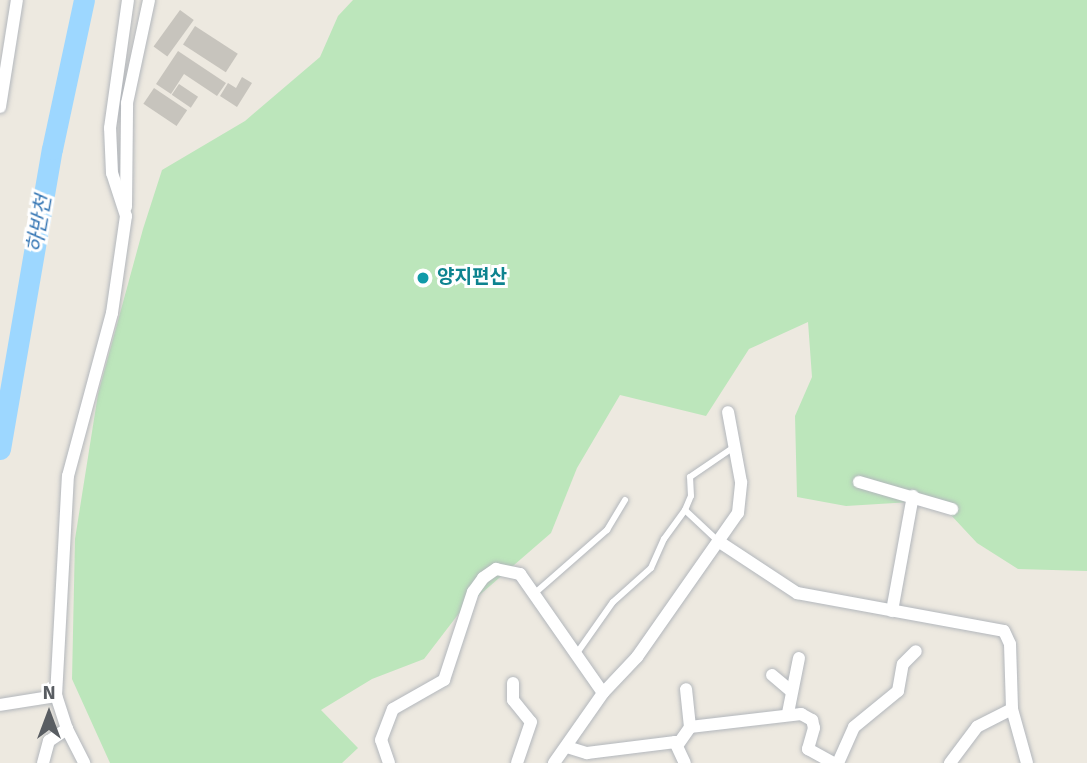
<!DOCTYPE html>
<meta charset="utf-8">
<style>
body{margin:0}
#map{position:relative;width:1087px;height:763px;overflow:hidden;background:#ede9e0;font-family:Signika,"Noto Sans KR",sans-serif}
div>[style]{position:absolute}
.green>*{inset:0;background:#bce6bb}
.river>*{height:21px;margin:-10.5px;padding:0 10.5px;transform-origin:10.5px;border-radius:10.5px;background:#9dd7ff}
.building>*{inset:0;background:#c7c4bd;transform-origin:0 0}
.roads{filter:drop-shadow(0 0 2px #b3b7bc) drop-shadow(0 0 2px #b3b7bc)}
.service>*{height:6px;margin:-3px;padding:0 3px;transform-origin:3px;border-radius:3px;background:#fff}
.minor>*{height:12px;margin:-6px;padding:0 6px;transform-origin:6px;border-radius:6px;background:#fff}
.dots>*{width:19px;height:19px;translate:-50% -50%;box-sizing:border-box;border:4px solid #fff;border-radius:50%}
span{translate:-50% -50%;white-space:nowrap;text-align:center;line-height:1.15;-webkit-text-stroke:6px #fff;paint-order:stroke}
.culture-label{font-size:19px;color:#0d838f;font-weight:700}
.left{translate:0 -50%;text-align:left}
.water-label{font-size:21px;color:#3878b5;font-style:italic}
.north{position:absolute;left:14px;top:679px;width:70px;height:70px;-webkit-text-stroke:5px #fff;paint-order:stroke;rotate:0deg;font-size:19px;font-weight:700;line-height:28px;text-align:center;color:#595d62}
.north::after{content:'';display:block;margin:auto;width:24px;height:32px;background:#595d62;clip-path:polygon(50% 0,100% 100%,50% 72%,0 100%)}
</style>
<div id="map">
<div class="green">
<div style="clip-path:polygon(353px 0,1087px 0,1087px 571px,1018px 569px,977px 543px,949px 513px,911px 502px,846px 506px,797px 497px,795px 416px,812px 377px,808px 322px,749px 349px,706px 416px,620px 395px,577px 468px,551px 533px,460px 612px,424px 659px,372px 679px,321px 710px,358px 748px,342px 763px,110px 763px,72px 679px,75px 539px,98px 394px,143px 229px,162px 170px,245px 121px,320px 57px,338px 16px)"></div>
</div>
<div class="river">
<div style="left:0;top:449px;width:304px;rotate:-80.2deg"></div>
<div style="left:52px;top:149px;width:152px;rotate:-77.9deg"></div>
</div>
<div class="building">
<div style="left:180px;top:10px;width:17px;height:45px;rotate:36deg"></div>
<div style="left:195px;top:26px;width:51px;height:22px;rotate:33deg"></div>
<div style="clip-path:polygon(178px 51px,226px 83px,217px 96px,184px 74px,171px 94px,156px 84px)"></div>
<div style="clip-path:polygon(242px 77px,252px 83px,237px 107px,220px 96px,228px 83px,236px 88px)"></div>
<div style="left:179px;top:84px;width:23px;height:13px;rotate:34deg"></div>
<div style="left:154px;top:88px;width:40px;height:19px;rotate:34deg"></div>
</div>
<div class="roads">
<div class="service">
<div style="left:718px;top:541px;width:45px;rotate:-136.8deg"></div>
<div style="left:685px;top:510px;width:15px;rotate:-67deg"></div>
<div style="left:691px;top:496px;width:19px;rotate:-93deg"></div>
<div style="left:690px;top:477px;width:53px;rotate:-34.3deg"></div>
<div style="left:535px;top:593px;width:96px;rotate:-41.2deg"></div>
<div style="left:607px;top:530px;width:35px;rotate:-59deg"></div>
<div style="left:577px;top:653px;width:62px;rotate:-54.8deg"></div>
<div style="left:613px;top:602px;width:51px;rotate:-41.8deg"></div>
<div style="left:651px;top:568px;width:32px;rotate:-66deg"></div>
<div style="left:664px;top:539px;width:36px;rotate:-54deg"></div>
</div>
<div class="minor">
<div style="left:0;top:107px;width:108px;rotate:-81deg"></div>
<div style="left:126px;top:207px;width:104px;rotate:-89.4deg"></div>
<div style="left:127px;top:103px;width:105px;rotate:-77.9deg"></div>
<div style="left:859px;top:482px;width:97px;rotate:16.2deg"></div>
<div style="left:718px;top:541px;width:95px;rotate:33.4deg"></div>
<div style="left:797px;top:593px;width:210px;rotate:10.4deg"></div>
<div style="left:1004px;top:631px;width:14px;rotate:65deg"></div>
<div style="left:1010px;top:644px;width:65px;rotate:88.2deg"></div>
<div style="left:1012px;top:709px;width:39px;rotate:153deg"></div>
<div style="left:977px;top:727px;width:45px;rotate:126.9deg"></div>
<div style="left:892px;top:611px;width:117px;rotate:-79.7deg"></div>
<div style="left:772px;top:675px;width:25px;rotate:40deg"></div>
<div style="left:513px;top:683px;width:17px;rotate:90deg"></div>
<div style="left:513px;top:700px;width:28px;rotate:51deg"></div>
<div style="left:531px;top:722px;width:43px;rotate:108.9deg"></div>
<div style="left:0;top:705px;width:57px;rotate:-9.1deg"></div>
<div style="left:56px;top:696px;width:220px;rotate:-86.9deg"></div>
<div style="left:68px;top:476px;width:169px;rotate:-74.9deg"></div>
<div style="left:112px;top:313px;width:98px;rotate:-81.8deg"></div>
<div style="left:126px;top:216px;width:45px;rotate:-108deg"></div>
<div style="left:112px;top:173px;width:45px;rotate:-92.5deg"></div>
<div style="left:110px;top:128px;width:129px;rotate:-82deg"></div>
<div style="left:1012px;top:709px;width:56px;rotate:74.5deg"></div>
<div style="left:788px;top:713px;width:56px;rotate:-78.7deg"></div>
<div style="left:690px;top:727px;width:112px;rotate:-6.7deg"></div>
<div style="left:801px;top:714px;width:13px;rotate:29deg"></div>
<div style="left:812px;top:720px;width:8px;rotate:76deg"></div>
<div style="left:814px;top:728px;width:22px;rotate:106deg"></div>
<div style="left:808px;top:749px;width:29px;rotate:29deg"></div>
<div style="left:67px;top:729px;width:38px;rotate:63deg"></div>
<div style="left:679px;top:743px;width:19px;rotate:-55deg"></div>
<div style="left:690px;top:727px;width:38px;rotate:-96deg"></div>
<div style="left:567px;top:747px;width:21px;rotate:17deg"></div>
<div style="left:587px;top:753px;width:89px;rotate:-7.1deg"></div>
<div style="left:675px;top:742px;width:23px;rotate:65deg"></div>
<div style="left:43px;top:763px;width:23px;rotate:-75deg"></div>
<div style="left:49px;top:741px;width:22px;rotate:-34deg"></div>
<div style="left:67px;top:729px;width:35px;rotate:-108deg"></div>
<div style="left:389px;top:763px;width:24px;rotate:-109deg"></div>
<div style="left:381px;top:740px;width:33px;rotate:-69deg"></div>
<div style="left:393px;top:709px;width:59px;rotate:-29.6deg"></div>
<div style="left:444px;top:680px;width:93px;rotate:-71.8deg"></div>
<div style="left:473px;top:592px;width:17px;rotate:-54deg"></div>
<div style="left:483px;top:578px;width:16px;rotate:-35deg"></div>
<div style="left:496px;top:569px;width:25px;rotate:12deg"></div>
<div style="left:520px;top:574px;width:145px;rotate:55.1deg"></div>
<div style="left:554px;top:763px;width:85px;rotate:-55deg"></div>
<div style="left:603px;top:693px;width:50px;rotate:-46.6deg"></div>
<div style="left:637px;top:657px;width:176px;rotate:-55deg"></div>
<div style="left:738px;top:513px;width:31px;rotate:-84deg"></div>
<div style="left:741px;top:482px;width:71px;rotate:-100.5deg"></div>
<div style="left:838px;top:763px;width:39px;rotate:-66deg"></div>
<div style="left:854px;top:727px;width:57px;rotate:-39.3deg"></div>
<div style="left:898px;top:691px;width:27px;rotate:-80deg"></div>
<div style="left:903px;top:664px;width:18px;rotate:-45deg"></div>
</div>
</div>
<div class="dots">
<div style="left:423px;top:278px;background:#0f9aa8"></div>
</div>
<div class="culture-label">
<span class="left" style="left:437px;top:278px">양지편산</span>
</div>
<div class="water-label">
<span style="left:39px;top:224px;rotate:-80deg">하반천</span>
</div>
<div class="north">N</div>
</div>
